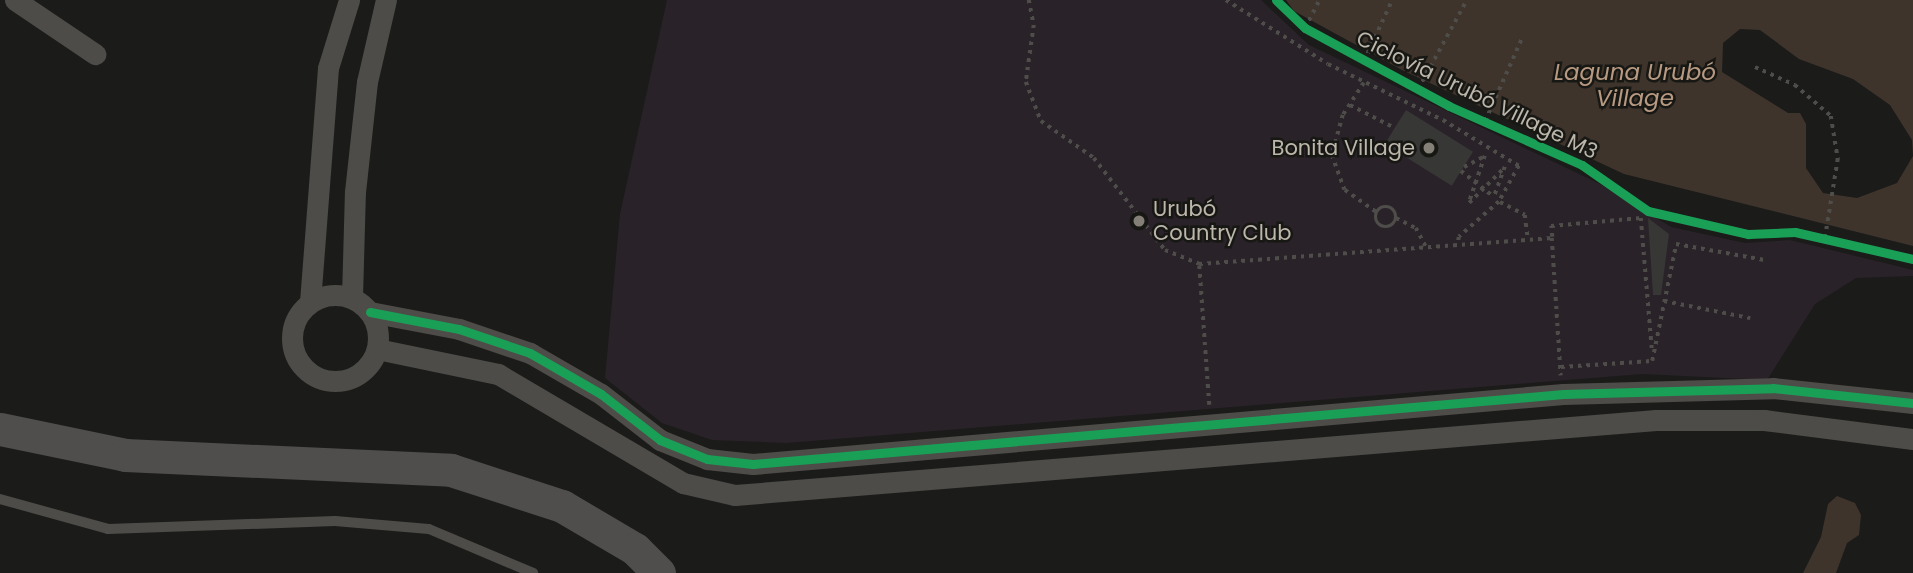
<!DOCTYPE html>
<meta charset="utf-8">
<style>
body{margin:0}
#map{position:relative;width:1913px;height:573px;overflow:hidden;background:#1b1b1a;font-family:Poppins,sans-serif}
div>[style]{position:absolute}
.green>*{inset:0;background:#2a2229}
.water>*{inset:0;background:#3e342c}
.building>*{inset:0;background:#373735;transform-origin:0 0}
.path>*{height:3.5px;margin-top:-1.75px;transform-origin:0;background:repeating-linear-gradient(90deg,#4e4d4a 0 3.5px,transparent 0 8.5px)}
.path>.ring{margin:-1.75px;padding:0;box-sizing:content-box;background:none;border:3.5px solid #4e4d4a;border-radius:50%}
.service>*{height:10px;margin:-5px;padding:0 5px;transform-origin:5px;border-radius:5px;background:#4e4c48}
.minor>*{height:21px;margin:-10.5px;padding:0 10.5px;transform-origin:10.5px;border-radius:10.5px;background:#4e4c48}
.minor>.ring{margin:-10.5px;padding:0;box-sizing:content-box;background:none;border:21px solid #4e4c48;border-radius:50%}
.primary>*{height:33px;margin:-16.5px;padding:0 16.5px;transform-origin:16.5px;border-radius:16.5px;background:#4f4e4c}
.cycleway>*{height:9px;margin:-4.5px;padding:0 4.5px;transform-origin:4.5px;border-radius:4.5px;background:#1a9f57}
.dots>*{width:19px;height:19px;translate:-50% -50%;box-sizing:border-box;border:4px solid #171714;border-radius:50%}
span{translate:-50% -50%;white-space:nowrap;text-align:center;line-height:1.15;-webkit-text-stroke:5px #171714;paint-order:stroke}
.street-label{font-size:21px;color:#bcb6ab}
.poi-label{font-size:21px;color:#bcb6ab}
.right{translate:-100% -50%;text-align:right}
.left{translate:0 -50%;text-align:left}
.water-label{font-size:23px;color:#b89981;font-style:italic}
</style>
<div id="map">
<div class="green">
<div style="clip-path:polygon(667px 0,1261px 0,1309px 45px,1600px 184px,1671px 227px,1745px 243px,1790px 240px,1913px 270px,1913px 276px,1856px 278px,1815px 304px,1767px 380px,1642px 374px,786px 443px,712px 440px,662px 423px,605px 378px,620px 214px)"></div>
</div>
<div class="water">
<div style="clip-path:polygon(evenodd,1286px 0,1913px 0,1913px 246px,1624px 174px,1402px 70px,1294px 11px,1286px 0,1740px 29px,1760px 30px,1799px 59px,1853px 79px,1890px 105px,1912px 140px,1913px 156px,1897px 183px,1857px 198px,1823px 193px,1806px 168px,1806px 124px,1800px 113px,1788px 113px,1722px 72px,1723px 43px,1740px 29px)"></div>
<div style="clip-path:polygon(1837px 496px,1855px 503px,1861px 515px,1859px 535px,1847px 543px,1836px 573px,1803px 573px,1821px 537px,1828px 504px)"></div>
</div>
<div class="building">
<div style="left:1406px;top:110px;width:79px;height:40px;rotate:32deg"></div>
<div style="clip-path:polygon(1648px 218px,1669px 234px,1661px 295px,1653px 295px)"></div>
</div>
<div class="path">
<div style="left:1029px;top:0;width:25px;rotate:79deg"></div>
<div style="left:1034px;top:25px;width:58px;rotate:98deg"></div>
<div style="left:1026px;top:82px;width:42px;rotate:69deg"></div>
<div style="left:1041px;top:121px;width:65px;rotate:34.9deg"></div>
<div style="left:1094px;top:158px;width:116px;rotate:52.3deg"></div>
<div style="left:1165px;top:250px;width:37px;rotate:22deg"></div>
<div style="left:1226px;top:0;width:120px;rotate:32.1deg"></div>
<div style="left:1328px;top:64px;width:128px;rotate:26deg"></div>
<div style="left:1443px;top:120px;width:89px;rotate:31.2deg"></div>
<div style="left:1519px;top:166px;width:41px;rotate:119.1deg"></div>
<div style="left:1499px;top:202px;width:53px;rotate:138.8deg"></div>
<div style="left:1459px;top:237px;width:8px;rotate:97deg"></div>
<div style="left:1305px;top:28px;width:31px;rotate:-63deg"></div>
<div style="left:1364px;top:61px;width:67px;rotate:-65.3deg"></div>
<div style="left:1755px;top:67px;width:44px;rotate:24.2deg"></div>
<div style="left:1795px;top:85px;width:48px;rotate:40.7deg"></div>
<div style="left:1831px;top:116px;width:44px;rotate:80.8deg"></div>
<div style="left:1838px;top:159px;width:81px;rotate:99.2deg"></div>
<div style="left:1364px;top:83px;width:38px;rotate:123deg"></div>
<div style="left:1343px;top:115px;width:41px;rotate:105.4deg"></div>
<div style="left:1332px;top:155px;width:37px;rotate:70deg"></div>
<div style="left:1345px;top:190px;width:39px;rotate:35deg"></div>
<div style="left:1418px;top:89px;width:98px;rotate:-61.3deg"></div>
<div style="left:1350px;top:105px;width:51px;rotate:27.1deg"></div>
<div style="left:1485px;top:121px;width:91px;rotate:-66deg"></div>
<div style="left:1464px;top:167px;width:24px;rotate:-28deg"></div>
<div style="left:1485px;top:156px;width:50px;rotate:108.8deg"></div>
<div style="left:1469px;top:203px;width:51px;rotate:-45deg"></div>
<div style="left:1505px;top:167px;width:32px;rotate:110deg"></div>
<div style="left:1461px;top:171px;width:42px;rotate:38.2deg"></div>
<div style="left:1500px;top:202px;width:28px;rotate:27deg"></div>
<div style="left:1525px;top:215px;width:25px;rotate:83deg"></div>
<div class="ring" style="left:1376px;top:207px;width:16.5px;height:16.5px"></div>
<div style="left:1396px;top:218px;width:22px;rotate:27deg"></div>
<div style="left:1416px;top:228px;width:21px;rotate:62deg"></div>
<div style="left:1552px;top:237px;width:11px;rotate:-95deg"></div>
<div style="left:1551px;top:226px;width:90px;rotate:-5.1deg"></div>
<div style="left:1641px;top:218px;width:132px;rotate:85.2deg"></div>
<div style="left:1664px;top:301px;width:88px;rotate:11.2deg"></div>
<div style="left:1561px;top:367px;width:91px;rotate:-3.8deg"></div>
<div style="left:1652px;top:361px;width:119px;rotate:-78.4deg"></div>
<div style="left:1676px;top:244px;width:90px;rotate:10.2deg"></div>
<div style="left:1209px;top:405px;width:141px;rotate:-94.1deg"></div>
<div style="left:1199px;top:264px;width:354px;rotate:-4.2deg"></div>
<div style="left:1552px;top:238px;width:138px;rotate:86.3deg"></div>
</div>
<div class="service">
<div style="left:0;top:499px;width:112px;rotate:15.5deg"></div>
<div style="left:108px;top:529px;width:227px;rotate:-2deg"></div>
<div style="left:335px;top:521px;width:94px;rotate:4.9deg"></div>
<div style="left:429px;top:529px;width:113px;rotate:22.9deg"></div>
</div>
<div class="minor">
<div style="left:15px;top:0;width:97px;rotate:34deg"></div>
<div class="ring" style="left:292px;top:295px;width:65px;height:65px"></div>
<div style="left:352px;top:297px;width:105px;rotate:-88.4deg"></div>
<div style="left:355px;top:192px;width:111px;rotate:-83.8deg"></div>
<div style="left:367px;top:82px;width:84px;rotate:-77deg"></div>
<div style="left:310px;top:302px;width:235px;rotate:-85.6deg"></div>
<div style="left:328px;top:68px;width:71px;rotate:-72.8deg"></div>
<div style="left:370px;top:312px;width:91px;rotate:10.8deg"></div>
<div style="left:459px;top:329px;width:75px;rotate:18.7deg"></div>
<div style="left:530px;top:353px;width:82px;rotate:30deg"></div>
<div style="left:601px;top:394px;width:75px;rotate:37.9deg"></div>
<div style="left:660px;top:440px;width:51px;rotate:22deg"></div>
<div style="left:707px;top:459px;width:46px;rotate:6.2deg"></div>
<div style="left:753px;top:464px;width:813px;rotate:-4.94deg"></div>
<div style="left:1563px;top:394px;width:210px;rotate:-1.6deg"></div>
<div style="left:1773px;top:388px;width:141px;rotate:6.1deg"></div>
<div style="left:377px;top:349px;width:124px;rotate:11.7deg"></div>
<div style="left:498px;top:374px;width:215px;rotate:30.5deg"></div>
<div style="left:683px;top:483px;width:53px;rotate:13deg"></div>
<div style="left:735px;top:495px;width:924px;rotate:-4.66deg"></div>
<div style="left:1656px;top:420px;width:108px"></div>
<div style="left:1764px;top:420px;width:150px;rotate:7.3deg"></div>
</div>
<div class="primary">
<div style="left:0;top:429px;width:128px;rotate:11.7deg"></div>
<div style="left:125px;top:455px;width:326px;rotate:2.6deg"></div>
<div style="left:451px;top:470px;width:117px;rotate:18deg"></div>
<div style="left:562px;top:506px;width:85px;rotate:30.5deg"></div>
<div style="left:635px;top:549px;width:34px;rotate:45deg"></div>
</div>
<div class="cycleway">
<div style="left:1276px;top:0;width:40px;rotate:44deg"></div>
<div style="left:1305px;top:28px;width:164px;rotate:28.4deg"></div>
<div style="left:1449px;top:106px;width:145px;rotate:23.9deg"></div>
<div style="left:1582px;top:165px;width:80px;rotate:34.9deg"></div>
<div style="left:1648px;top:211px;width:103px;rotate:13deg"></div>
<div style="left:1748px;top:234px;width:47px;rotate:-2.4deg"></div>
<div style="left:1795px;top:232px;width:121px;rotate:12.9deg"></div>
<div style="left:370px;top:312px;width:91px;rotate:10.8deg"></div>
<div style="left:459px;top:329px;width:75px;rotate:18.7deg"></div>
<div style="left:530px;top:353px;width:82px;rotate:30deg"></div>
<div style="left:601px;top:394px;width:75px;rotate:37.9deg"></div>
<div style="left:660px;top:440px;width:51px;rotate:22deg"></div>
<div style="left:707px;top:459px;width:46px;rotate:6.2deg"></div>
<div style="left:753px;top:464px;width:813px;rotate:-4.94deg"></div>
<div style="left:1563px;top:394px;width:210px;rotate:-1.6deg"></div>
<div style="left:1773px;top:388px;width:141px;rotate:6.1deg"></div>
</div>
<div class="dots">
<div style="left:1429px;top:148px;background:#848078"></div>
<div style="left:1139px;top:221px;background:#848078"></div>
</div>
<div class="street-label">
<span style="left:1477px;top:95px;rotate:26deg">Ciclovía Urubó Village M3</span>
</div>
<div class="poi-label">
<span class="right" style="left:1415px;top:148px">Bonita Village</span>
<span class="left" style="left:1153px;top:221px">Urubó<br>Country Club</span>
</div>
<div class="water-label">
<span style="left:1635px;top:85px">Laguna Urubó<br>Village</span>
</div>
</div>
